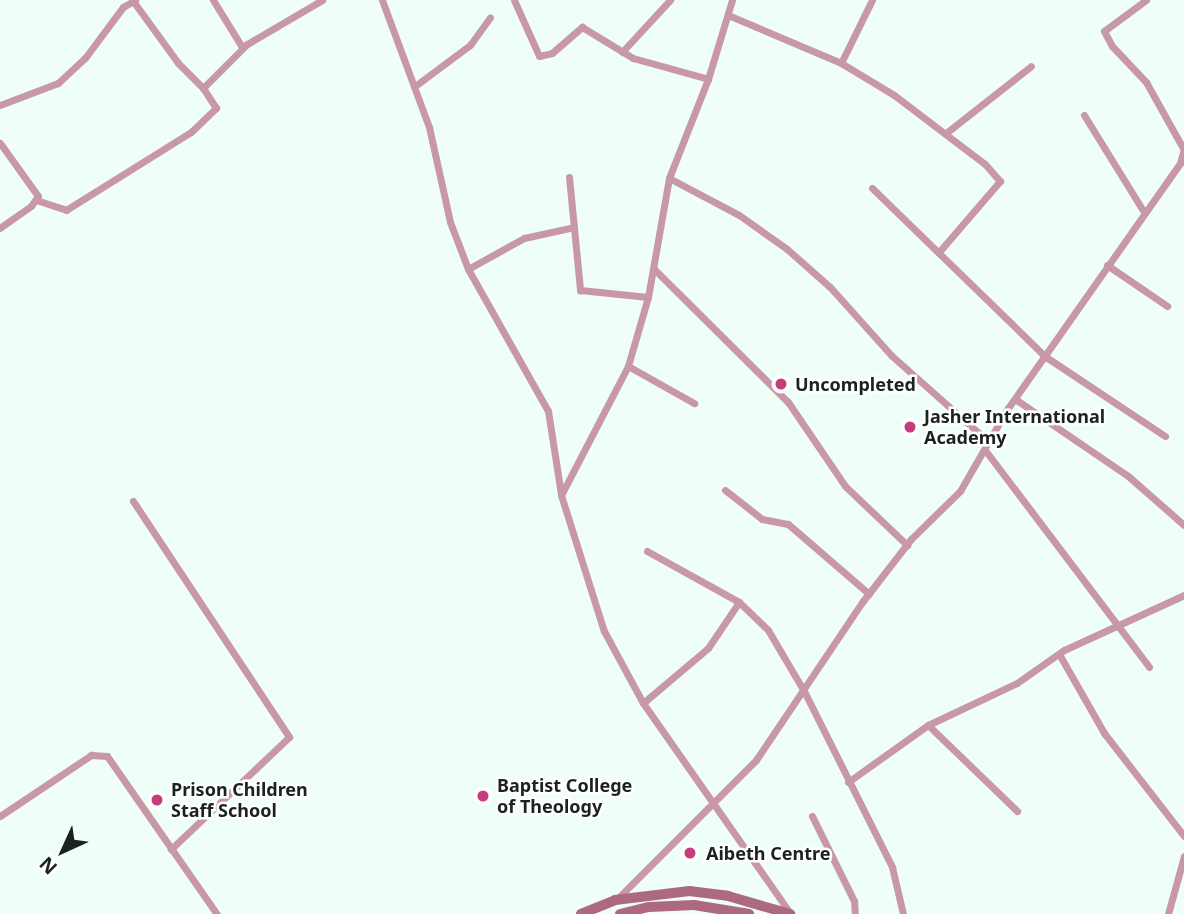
<!DOCTYPE html>
<style>
body{margin:0}
#map{position:relative;width:1184px;height:914px;overflow:hidden;background:#effef6;font-family:"Noto Sans",sans-serif}
div>[style]{position:absolute}
.minor>*{height:7px;margin:-3.5px;padding:0 3.5px;transform-origin:3.5px;border-radius:3.5px;background:#c898a9}
.secondary>*{height:10px;margin:-5px;padding:0 5px;transform-origin:5px;border-radius:5px;background:#ad6882}
.dots>*{width:19px;height:19px;translate:-50% -50%;box-sizing:border-box;border:4px solid #fff;border-radius:50%}
span{translate:-50% -50%;white-space:nowrap;text-align:center;line-height:1.15;-webkit-text-stroke:5px #fff;paint-order:stroke}
.poi-label{font-size:18px;color:#1a231e;font-weight:700}
.left{translate:0 -50%;text-align:left}
.north{position:absolute;left:28px;top:816px;width:70px;height:70px;-webkit-text-stroke:5px #fff;paint-order:stroke;rotate:225deg;font-size:19px;font-weight:700;line-height:28px;text-align:center;color:#1a231e}
.north::after{content:'';display:block;margin:auto;width:24px;height:32px;background:#1a231e;clip-path:polygon(50% 0,100% 100%,50% 72%,0 100%)}
</style>
<div id="map">
<div class="minor">
<div style="left:213px;top:0;width:55px;rotate:58.3deg"></div>
<div style="left:242px;top:47px;width:93px;rotate:-30.4deg"></div>
<div style="left:382px;top:0;width:135px;rotate:69.7deg"></div>
<div style="left:429px;top:127px;width:97px;rotate:77.5deg"></div>
<div style="left:450px;top:222px;width:50px;rotate:69deg"></div>
<div style="left:468px;top:269px;width:163px;rotate:60.6deg"></div>
<div style="left:548px;top:411px;width:84px;rotate:81.1deg"></div>
<div style="left:514px;top:0;width:61px;rotate:65.9deg"></div>
<div style="left:539px;top:56px;width:13px;rotate:-13deg"></div>
<div style="left:552px;top:53px;width:40px;rotate:-41deg"></div>
<div style="left:582px;top:27px;width:60px;rotate:31.3deg"></div>
<div style="left:633px;top:58px;width:78px;rotate:15.6deg"></div>
<div style="left:732px;top:0;width:83px;rotate:106.9deg"></div>
<div style="left:708px;top:79px;width:106px;rotate:111.5deg"></div>
<div style="left:669px;top:178px;width:121px;rotate:100deg"></div>
<div style="left:648px;top:297px;width:72px;rotate:106.2deg"></div>
<div style="left:628px;top:366px;width:145px;rotate:117.4deg"></div>
<div style="left:561px;top:495px;width:143px;rotate:72.5deg"></div>
<div style="left:604px;top:631px;width:82px;rotate:61.6deg"></div>
<div style="left:643px;top:703px;width:256px;rotate:55deg"></div>
<div style="left:1146px;top:0;width:52px;rotate:143.6deg"></div>
<div style="left:1104px;top:31px;width:17px;rotate:62deg"></div>
<div style="left:1112px;top:46px;width:50px;rotate:46.6deg"></div>
<div style="left:1146px;top:82px;width:78px;rotate:60.8deg"></div>
<div style="left:133px;top:1px;width:77px;rotate:54deg"></div>
<div style="left:178px;top:63px;width:35px;rotate:45deg"></div>
<div style="left:728px;top:15px;width:123px;rotate:23deg"></div>
<div style="left:841px;top:63px;width:62px;rotate:31.1deg"></div>
<div style="left:894px;top:95px;width:114px;rotate:37.2deg"></div>
<div style="left:985px;top:164px;width:23px;rotate:49deg"></div>
<div style="left:1000px;top:181px;width:94px;rotate:130.7deg"></div>
<div style="left:622px;top:52px;width:71px;rotate:-47.3deg"></div>
<div style="left:841px;top:63px;width:70px;rotate:-63.8deg"></div>
<div style="left:415px;top:86px;width:69px;rotate:-36.7deg"></div>
<div style="left:470px;top:45px;width:34px;rotate:-54deg"></div>
<div style="left:0;top:105px;width:62px;rotate:-20.8deg"></div>
<div style="left:58px;top:83px;width:37px;rotate:-43deg"></div>
<div style="left:85px;top:58px;width:64px;rotate:-53.3deg"></div>
<div style="left:123px;top:7px;width:14px;rotate:-30deg"></div>
<div style="left:1084px;top:115px;width:114px;rotate:58.3deg"></div>
<div style="left:946px;top:133px;width:108px;rotate:-38.2deg"></div>
<div style="left:0;top:143px;width:65px;rotate:54.4deg"></div>
<div style="left:38px;top:196px;width:12px;rotate:125deg"></div>
<div style="left:31px;top:206px;width:38px;rotate:145deg"></div>
<div style="left:569px;top:177px;width:114px;rotate:84.4deg"></div>
<div style="left:580px;top:290px;width:68px;rotate:5.9deg"></div>
<div style="left:669px;top:178px;width:79px;rotate:27.9deg"></div>
<div style="left:739px;top:215px;width:59px;rotate:35.3deg"></div>
<div style="left:787px;top:249px;width:57px;rotate:41.5deg"></div>
<div style="left:830px;top:287px;width:93px;rotate:48.1deg"></div>
<div style="left:892px;top:356px;width:130px;rotate:41.6deg"></div>
<div style="left:872px;top:188px;width:243px;rotate:44.2deg"></div>
<div style="left:1046px;top:357px;width:143px;rotate:33.6deg"></div>
<div style="left:36px;top:200px;width:32px;rotate:18deg"></div>
<div style="left:66px;top:210px;width:147px;rotate:-32deg"></div>
<div style="left:191px;top:132px;width:35px;rotate:-44deg"></div>
<div style="left:216px;top:108px;width:24px;rotate:-123deg"></div>
<div style="left:203px;top:88px;width:61px;rotate:-45deg"></div>
<div style="left:1107px;top:265px;width:73px;rotate:34.3deg"></div>
<div style="left:468px;top:269px;width:64px;rotate:-29deg"></div>
<div style="left:524px;top:238px;width:51px;rotate:-12.4deg"></div>
<div style="left:654px;top:269px;width:189px;rotate:44.8deg"></div>
<div style="left:788px;top:402px;width:102px;rotate:55.8deg"></div>
<div style="left:845px;top:486px;width:86px;rotate:43.6deg"></div>
<div style="left:628px;top:366px;width:76px;rotate:29.3deg"></div>
<div style="left:1015px;top:399px;width:137px;rotate:34.3deg"></div>
<div style="left:1128px;top:476px;width:74px;rotate:41.2deg"></div>
<div style="left:985px;top:450px;width:272px;rotate:52.9deg"></div>
<div style="left:725px;top:490px;width:47px;rotate:38.1deg"></div>
<div style="left:762px;top:519px;width:26px;rotate:11deg"></div>
<div style="left:788px;top:524px;width:107px;rotate:40.8deg"></div>
<div style="left:133px;top:501px;width:283px;rotate:56.5deg"></div>
<div style="left:289px;top:737px;width:163px;rotate:136.5deg"></div>
<div style="left:647px;top:551px;width:105px;rotate:29deg"></div>
<div style="left:739px;top:602px;width:40px;rotate:44deg"></div>
<div style="left:768px;top:630px;width:71px;rotate:59.5deg"></div>
<div style="left:804px;top:691px;width:197px;rotate:63.4deg"></div>
<div style="left:892px;top:867px;width:48px;rotate:76.8deg"></div>
<div style="left:1059px;top:654px;width:91px;rotate:60.3deg"></div>
<div style="left:1104px;top:733px;width:130px;rotate:52.2deg"></div>
<div style="left:643px;top:703px;width:85px;rotate:-40.2deg"></div>
<div style="left:708px;top:648px;width:55px;rotate:-56deg"></div>
<div style="left:928px;top:725px;width:124px;rotate:44deg"></div>
<div style="left:848px;top:782px;width:98px;rotate:-35.5deg"></div>
<div style="left:928px;top:725px;width:98px;rotate:-25.3deg"></div>
<div style="left:1017px;top:683px;width:57px;rotate:-35.1deg"></div>
<div style="left:1064px;top:650px;width:132px;rotate:-24.6deg"></div>
<div style="left:0;top:816px;width:110px;rotate:-33.8deg"></div>
<div style="left:91px;top:755px;width:16px;rotate:4deg"></div>
<div style="left:107px;top:756px;width:193px;rotate:55.2deg"></div>
<div style="left:812px;top:816px;width:95px;rotate:63.7deg"></div>
<div style="left:854px;top:901px;width:13px;rotate:86deg"></div>
<div style="left:616px;top:900px;width:198px;rotate:-45deg"></div>
<div style="left:756px;top:760px;width:192px;rotate:-56.1deg"></div>
<div style="left:863px;top:601px;width:78px;rotate:-52.3deg"></div>
<div style="left:911px;top:539px;width:69px;rotate:-44.4deg"></div>
<div style="left:960px;top:491px;width:96px;rotate:-60deg"></div>
<div style="left:1008px;top:408px;width:299px;rotate:-54.9deg"></div>
<div style="left:1180px;top:163px;width:15px;rotate:-74deg"></div>
<div style="left:1168px;top:914px;width:60px;rotate:-74.6deg"></div>
</div>
<div class="secondary">
<div style="left:581px;top:914px;width:37px;rotate:-22deg"></div>
<div style="left:615px;top:900px;width:75px;rotate:-6.9deg"></div>
<div style="left:689px;top:891px;width:39px;rotate:7deg"></div>
<div style="left:728px;top:896px;width:65px;rotate:16.2deg"></div>
<div style="left:620px;top:914px;width:30px;rotate:-14deg"></div>
<div style="left:649px;top:907px;width:45px;rotate:-2.5deg"></div>
<div style="left:694px;top:905px;width:56px;rotate:9.3deg"></div>
</div>
<div class="dots">
<div style="left:781px;top:384px;background:#c53d7b"></div>
<div style="left:910px;top:427px;background:#c53d7b"></div>
<div style="left:483px;top:796px;background:#c53d7b"></div>
<div style="left:157px;top:800px;background:#c53d7b"></div>
<div style="left:690px;top:853px;background:#c53d7b"></div>
</div>
<div class="poi-label">
<span class="left" style="left:795px;top:384px">Uncompleted</span>
<span class="left" style="left:924px;top:427px">Jasher International<br>Academy</span>
<span class="left" style="left:497px;top:796px">Baptist College<br>of Theology</span>
<span class="left" style="left:171px;top:800px">Prison Children<br>Staff School</span>
<span class="left" style="left:706px;top:853px">Aibeth Centre</span>
</div>
<div class="north">N</div>
</div>
